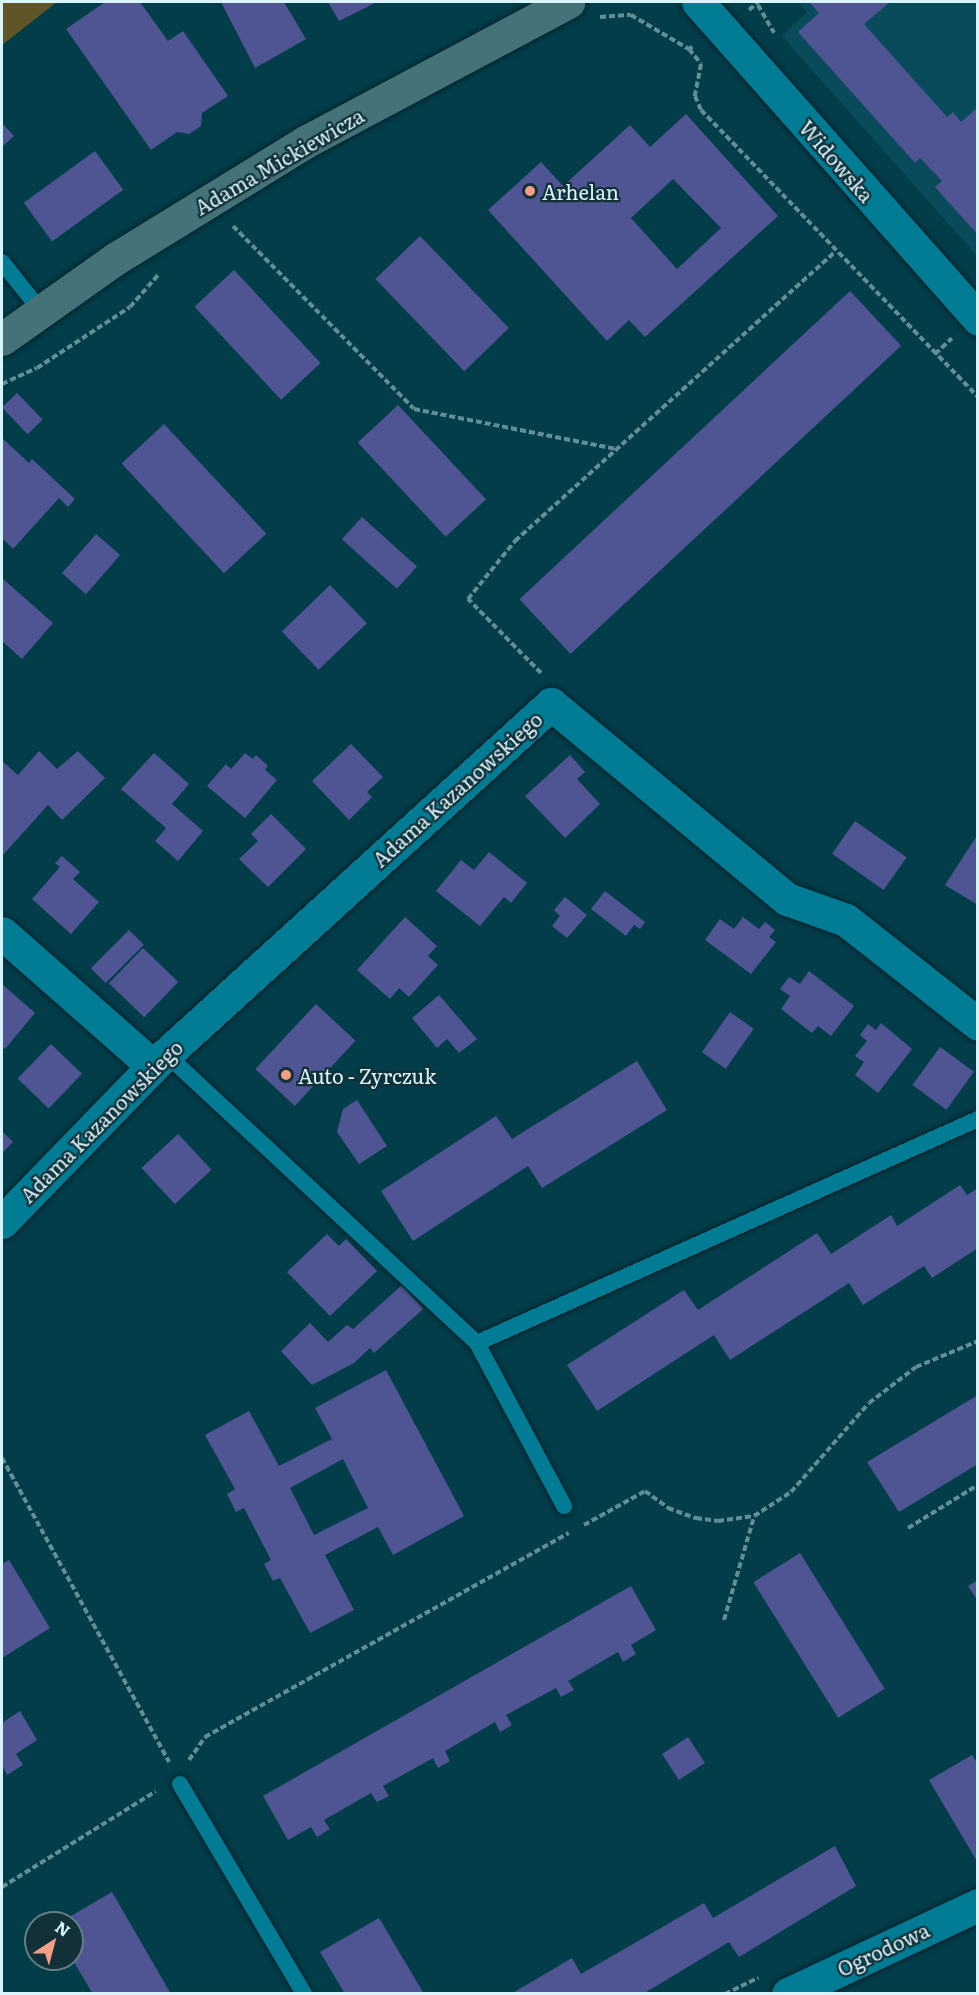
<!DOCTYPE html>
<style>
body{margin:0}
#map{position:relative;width:979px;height:1995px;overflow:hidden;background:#023d49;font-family:Literata,serif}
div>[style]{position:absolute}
.built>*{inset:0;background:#094b5a}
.green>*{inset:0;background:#5f5527}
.building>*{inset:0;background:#4f5592;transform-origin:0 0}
.path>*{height:4px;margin-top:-2px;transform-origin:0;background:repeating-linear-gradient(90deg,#628e98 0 6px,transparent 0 9px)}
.roads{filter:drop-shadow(0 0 2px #022129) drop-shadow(0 0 2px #022129)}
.service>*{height:16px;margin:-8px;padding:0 8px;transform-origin:8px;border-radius:8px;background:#017c94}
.minor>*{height:33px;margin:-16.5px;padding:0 16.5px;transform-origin:16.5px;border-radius:16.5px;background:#017c94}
.tertiary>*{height:33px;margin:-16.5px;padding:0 16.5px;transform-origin:16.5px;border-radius:16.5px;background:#017c94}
.secondary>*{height:33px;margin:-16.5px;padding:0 16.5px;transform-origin:16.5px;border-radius:16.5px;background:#437378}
.dots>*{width:16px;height:16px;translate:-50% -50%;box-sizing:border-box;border:3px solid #123038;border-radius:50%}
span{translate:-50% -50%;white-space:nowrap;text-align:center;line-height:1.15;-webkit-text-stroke:4.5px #123038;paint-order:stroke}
.street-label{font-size:20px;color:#daf4fc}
.poi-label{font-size:20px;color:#daf4fc}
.left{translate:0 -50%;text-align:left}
.frame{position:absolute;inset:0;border:3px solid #daf4fc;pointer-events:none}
.north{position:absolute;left:24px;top:1911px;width:60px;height:60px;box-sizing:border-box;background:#123038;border:2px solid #627e86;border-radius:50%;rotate:36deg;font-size:16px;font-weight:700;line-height:24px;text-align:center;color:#daf4fc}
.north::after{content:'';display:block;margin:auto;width:21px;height:27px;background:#f39f85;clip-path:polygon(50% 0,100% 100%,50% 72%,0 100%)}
</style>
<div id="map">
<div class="built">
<div style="clip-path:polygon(798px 2px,977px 2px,977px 256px,782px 36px,807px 12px)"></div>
</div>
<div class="green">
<div style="clip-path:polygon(2px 2px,57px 2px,2px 45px)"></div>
</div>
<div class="building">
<div style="clip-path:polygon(105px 2px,140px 2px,168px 41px,183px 31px,228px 96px,202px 113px,201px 126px,189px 134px,177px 132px,151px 150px,66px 29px)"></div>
<div style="clip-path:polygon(221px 2px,284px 2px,306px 39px,255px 68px)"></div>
<div style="clip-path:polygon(328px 2px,377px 2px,339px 21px)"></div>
<div style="clip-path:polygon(809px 2px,890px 2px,864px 24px,947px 117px,953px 112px,961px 122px,978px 107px,978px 235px,935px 187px,942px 181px,920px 158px,915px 163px,798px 32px,819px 13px)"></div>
<div style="clip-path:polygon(evenodd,686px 114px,778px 216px,645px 337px,629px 320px,607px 341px,488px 210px,541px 162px,563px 186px,630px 125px,650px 147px,686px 114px,673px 179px,721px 228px,677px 269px,631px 218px,673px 179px)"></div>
<div style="clip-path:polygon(2px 123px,14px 136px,2px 147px)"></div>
<div style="left:95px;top:151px;width:48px;height:88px;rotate:54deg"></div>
<div style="left:420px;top:236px;width:128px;height:62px;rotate:46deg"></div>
<div style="left:234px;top:270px;width:127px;height:54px;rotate:47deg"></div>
<div style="left:850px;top:291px;width:75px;height:452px;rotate:47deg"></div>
<div style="left:17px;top:393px;width:37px;height:21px;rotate:46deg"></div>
<div style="left:398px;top:405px;width:129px;height:55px;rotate:47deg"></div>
<div style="left:164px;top:424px;width:150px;height:58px;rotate:47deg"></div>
<div style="clip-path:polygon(2px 438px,29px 463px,32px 459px,75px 499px,68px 507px,59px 498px,13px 549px,2px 538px)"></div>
<div style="left:362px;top:517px;width:74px;height:30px;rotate:42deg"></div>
<div style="left:96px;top:534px;width:32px;height:52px;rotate:41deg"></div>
<div style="clip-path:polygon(2px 578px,53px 623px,22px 659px,2px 641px)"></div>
<div style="left:330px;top:585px;width:53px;height:67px;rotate:46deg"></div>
<div style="clip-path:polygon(351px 744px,383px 777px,367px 792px,372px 797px,349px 820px,312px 781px)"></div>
<div style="clip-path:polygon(39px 751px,57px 769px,78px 751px,105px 778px,62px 820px,48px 805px,2px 856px,2px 761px,18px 775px)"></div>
<div style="clip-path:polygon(154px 753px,189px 784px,172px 804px,203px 831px,178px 861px,155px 841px,166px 828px,121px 789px)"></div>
<div style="clip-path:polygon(245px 753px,253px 759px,256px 755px,268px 766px,265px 770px,277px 780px,245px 818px,207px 786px,226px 764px,231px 769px)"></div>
<div style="clip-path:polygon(570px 755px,585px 772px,577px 779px,600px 804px,565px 838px,525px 796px)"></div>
<div style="clip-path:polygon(271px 814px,306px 849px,268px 887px,239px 859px,258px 841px,251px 834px)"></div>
<div style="left:855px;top:821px;width:63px;height:40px;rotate:35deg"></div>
<div style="clip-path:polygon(978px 834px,978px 905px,945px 885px)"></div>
<div style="clip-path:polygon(489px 852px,527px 883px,511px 903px,504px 897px,480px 926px,436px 891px,461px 860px,474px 870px)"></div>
<div style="clip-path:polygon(62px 856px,80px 872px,73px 879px,99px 902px,71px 934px,32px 899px,60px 867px,55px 863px)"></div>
<div style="clip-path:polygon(605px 891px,645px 922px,640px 929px,634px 925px,626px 936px,591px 909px)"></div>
<div style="clip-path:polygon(565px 897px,587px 915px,567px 938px,552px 926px,560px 916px,554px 910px)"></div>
<div style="clip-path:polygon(405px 917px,437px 946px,428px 956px,438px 965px,409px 997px,399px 988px,390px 999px,357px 970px)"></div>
<div style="clip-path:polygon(743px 917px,759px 929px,765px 922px,775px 930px,769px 937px,776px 942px,751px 974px,705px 940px,720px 919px,734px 929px)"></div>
<div style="left:129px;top:930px;width:21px;height:54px;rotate:45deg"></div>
<div style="left:143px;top:948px;width:49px;height:49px;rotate:44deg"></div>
<div style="clip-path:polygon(809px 971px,854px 1006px,831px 1036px,818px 1026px,812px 1033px,781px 1009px,790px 996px,780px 989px,789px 977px,800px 984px)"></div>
<div style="clip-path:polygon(2px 984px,35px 1013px,5px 1049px,2px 1046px)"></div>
<div style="clip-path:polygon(439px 995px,477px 1039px,459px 1053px,447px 1039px,437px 1048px,412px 1018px)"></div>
<div style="left:316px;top:1004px;width:54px;height:89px;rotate:43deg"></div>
<div style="left:730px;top:1012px;width:29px;height:49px;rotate:35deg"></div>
<div style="clip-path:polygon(881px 1023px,912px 1049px,878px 1093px,855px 1075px,864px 1062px,855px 1056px,867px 1041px,860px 1035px,868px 1024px,876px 1030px)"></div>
<div style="left:51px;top:1044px;width:43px;height:48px;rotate:44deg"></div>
<div style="left:940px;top:1047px;width:42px;height:47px;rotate:36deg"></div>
<div style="clip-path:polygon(637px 1061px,667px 1110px,542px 1188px,528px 1166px,413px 1241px,381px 1191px,496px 1116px,512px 1139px)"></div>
<div style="clip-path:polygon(357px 1100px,387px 1146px,359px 1164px,337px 1132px,343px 1109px)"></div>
<div style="clip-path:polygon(2px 1131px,13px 1142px,2px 1153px)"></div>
<div style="left:178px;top:1134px;width:49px;height:50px;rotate:47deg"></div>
<div style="clip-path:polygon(960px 1185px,967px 1195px,978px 1188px,978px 1248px,932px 1278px,924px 1266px,863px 1305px,849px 1283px,730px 1360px,714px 1335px,597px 1411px,567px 1365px,684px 1290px,698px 1310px,817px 1233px,831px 1254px,891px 1215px,897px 1226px)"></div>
<div style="clip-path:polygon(327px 1234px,339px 1246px,346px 1239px,377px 1271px,330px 1316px,287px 1272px)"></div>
<div style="clip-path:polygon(402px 1285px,423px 1309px,374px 1353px,370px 1348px,354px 1363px,312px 1385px,281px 1351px,310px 1323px,328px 1342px,347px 1325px,353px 1329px)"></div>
<div style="clip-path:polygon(evenodd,386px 1370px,464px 1516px,393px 1555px,378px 1527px,325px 1555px,354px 1610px,310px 1633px,280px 1578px,273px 1581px,264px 1564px,271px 1560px,244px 1508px,236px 1512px,227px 1494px,235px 1489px,205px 1435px,249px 1411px,279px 1466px,332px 1439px,315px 1408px,386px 1370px,343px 1459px,368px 1508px,314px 1535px,290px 1488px,343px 1459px)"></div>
<div style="clip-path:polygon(978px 1395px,978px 1464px,899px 1512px,867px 1462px)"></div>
<div style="left:800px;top:1553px;width:160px;height:55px;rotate:58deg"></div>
<div style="clip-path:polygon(9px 1560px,50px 1628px,2px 1658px,2px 1564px)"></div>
<div style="clip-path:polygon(978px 1580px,978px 1601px,968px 1586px)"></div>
<div style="clip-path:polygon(631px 1586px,656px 1630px,631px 1645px,636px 1654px,623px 1662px,618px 1652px,568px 1681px,574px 1690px,561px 1697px,556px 1688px,506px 1715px,512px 1725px,500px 1732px,495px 1722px,445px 1751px,450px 1761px,438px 1768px,433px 1758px,383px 1786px,389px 1796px,377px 1802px,371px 1793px,324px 1820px,330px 1829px,317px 1837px,311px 1827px,288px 1840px,263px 1796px)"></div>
<div style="clip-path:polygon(20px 1711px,37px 1740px,16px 1754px,23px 1765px,7px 1775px,2px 1765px,2px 1723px)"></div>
<div style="left:688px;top:1737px;width:31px;height:31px;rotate:57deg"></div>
<div style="clip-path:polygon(972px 1755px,978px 1764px,978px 1863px,929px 1780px)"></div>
<div style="clip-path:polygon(835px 1846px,856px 1886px,739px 1957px,729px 1942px,643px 1994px,511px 1994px,572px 1958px,581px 1974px,704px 1903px,713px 1918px)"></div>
<div style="clip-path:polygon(112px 1892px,171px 1994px,93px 1994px,72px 1959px,72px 1923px,59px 1923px)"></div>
<div style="clip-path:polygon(379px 1918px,424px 1994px,345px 1994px,320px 1952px)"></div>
</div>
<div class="path">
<div style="left:758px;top:5px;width:32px;rotate:60deg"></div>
<div style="left:749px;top:10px;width:12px;rotate:-42deg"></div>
<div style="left:600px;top:17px;width:31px;rotate:-4deg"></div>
<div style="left:631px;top:15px;width:67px;rotate:30.4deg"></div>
<div style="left:689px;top:49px;width:4px;rotate:-34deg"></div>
<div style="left:689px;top:49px;width:19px;rotate:51deg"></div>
<div style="left:701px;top:64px;width:33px;rotate:101deg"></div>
<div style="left:695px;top:96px;width:15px;rotate:67deg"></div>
<div style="left:701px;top:110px;width:399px;rotate:46deg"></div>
<div style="left:233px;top:226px;width:257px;rotate:45.3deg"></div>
<div style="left:414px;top:409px;width:206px;rotate:11.2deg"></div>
<div style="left:935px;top:354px;width:23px;rotate:-43deg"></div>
<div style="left:2px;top:384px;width:38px;rotate:-25deg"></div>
<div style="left:37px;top:368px;width:111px;rotate:-33.3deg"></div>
<div style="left:130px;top:307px;width:44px;rotate:-48.7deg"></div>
<div style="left:541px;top:673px;width:104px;rotate:-134.6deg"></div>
<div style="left:468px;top:599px;width:75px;rotate:-51deg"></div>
<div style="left:515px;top:541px;width:431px;rotate:-42.1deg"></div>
<div style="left:2px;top:1458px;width:347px;rotate:61.2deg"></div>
<div style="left:584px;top:1525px;width:70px;rotate:-29.1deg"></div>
<div style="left:645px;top:1491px;width:29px;rotate:36deg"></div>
<div style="left:668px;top:1508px;width:30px;rotate:20deg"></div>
<div style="left:696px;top:1518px;width:22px;rotate:8deg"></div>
<div style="left:718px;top:1521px;width:36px;rotate:-8deg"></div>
<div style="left:754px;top:1516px;width:44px;rotate:-33deg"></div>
<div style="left:791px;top:1492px;width:118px;rotate:-48.8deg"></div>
<div style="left:869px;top:1403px;width:59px;rotate:-37.5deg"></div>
<div style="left:916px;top:1367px;width:67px;rotate:-22.8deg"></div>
<div style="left:908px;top:1528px;width:82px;rotate:-31.6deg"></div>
<div style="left:724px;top:1620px;width:107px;rotate:-73.8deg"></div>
<div style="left:189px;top:1760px;width:28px;rotate:-55deg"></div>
<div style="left:205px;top:1737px;width:417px;rotate:-29.3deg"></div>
<div style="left:2px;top:1887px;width:181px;rotate:-31.9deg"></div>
<div style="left:725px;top:1994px;width:37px;rotate:-26deg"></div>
</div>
<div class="roads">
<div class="service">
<div style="left:2px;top:262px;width:63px;rotate:51.5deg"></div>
<div style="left:166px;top:1054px;width:425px;rotate:42.9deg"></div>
<div style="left:477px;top:1343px;width:185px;rotate:61.9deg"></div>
<div style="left:477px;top:1343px;width:549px;rotate:-24.09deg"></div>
<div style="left:180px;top:1784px;width:244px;rotate:59.4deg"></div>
</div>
<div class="minor">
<div style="left:2px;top:933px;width:201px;rotate:41.4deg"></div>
<div style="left:2px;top:1222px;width:217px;rotate:-45.9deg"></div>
<div style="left:153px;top:1066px;width:538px;rotate:-42.29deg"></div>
<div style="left:551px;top:704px;width:306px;rotate:39.6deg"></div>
<div style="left:787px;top:899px;width:63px;rotate:19.6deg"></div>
<div style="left:846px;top:920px;width:168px;rotate:38.2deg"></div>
<div style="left:788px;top:1994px;width:210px;rotate:-25.1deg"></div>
</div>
<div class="tertiary">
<div style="left:698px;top:2px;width:423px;rotate:48.5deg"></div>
</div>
<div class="secondary">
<div style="left:2px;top:339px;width:138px;rotate:-35.3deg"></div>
<div style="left:115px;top:259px;width:225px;rotate:-31.6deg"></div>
<div style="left:307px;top:141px;width:296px;rotate:-28deg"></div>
</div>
</div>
<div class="dots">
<div style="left:530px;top:191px;background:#f39f85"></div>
<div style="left:286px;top:1075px;background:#f39f85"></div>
</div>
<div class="street-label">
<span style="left:279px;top:161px;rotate:-30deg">Adama Mickiewicza</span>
<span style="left:837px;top:161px;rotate:49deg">Widowska</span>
<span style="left:457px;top:789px;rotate:-42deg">Adama Kazanowskiego</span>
<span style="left:101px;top:1121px;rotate:-45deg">Adama Kazanowskiego</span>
<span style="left:883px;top:1949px;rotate:-25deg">Ogrodowa</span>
</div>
<div class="poi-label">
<span class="left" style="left:542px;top:191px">Arhelan</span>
<span class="left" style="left:298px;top:1075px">Auto - Zyrczuk</span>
</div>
<div class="frame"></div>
<div class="north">N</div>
</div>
